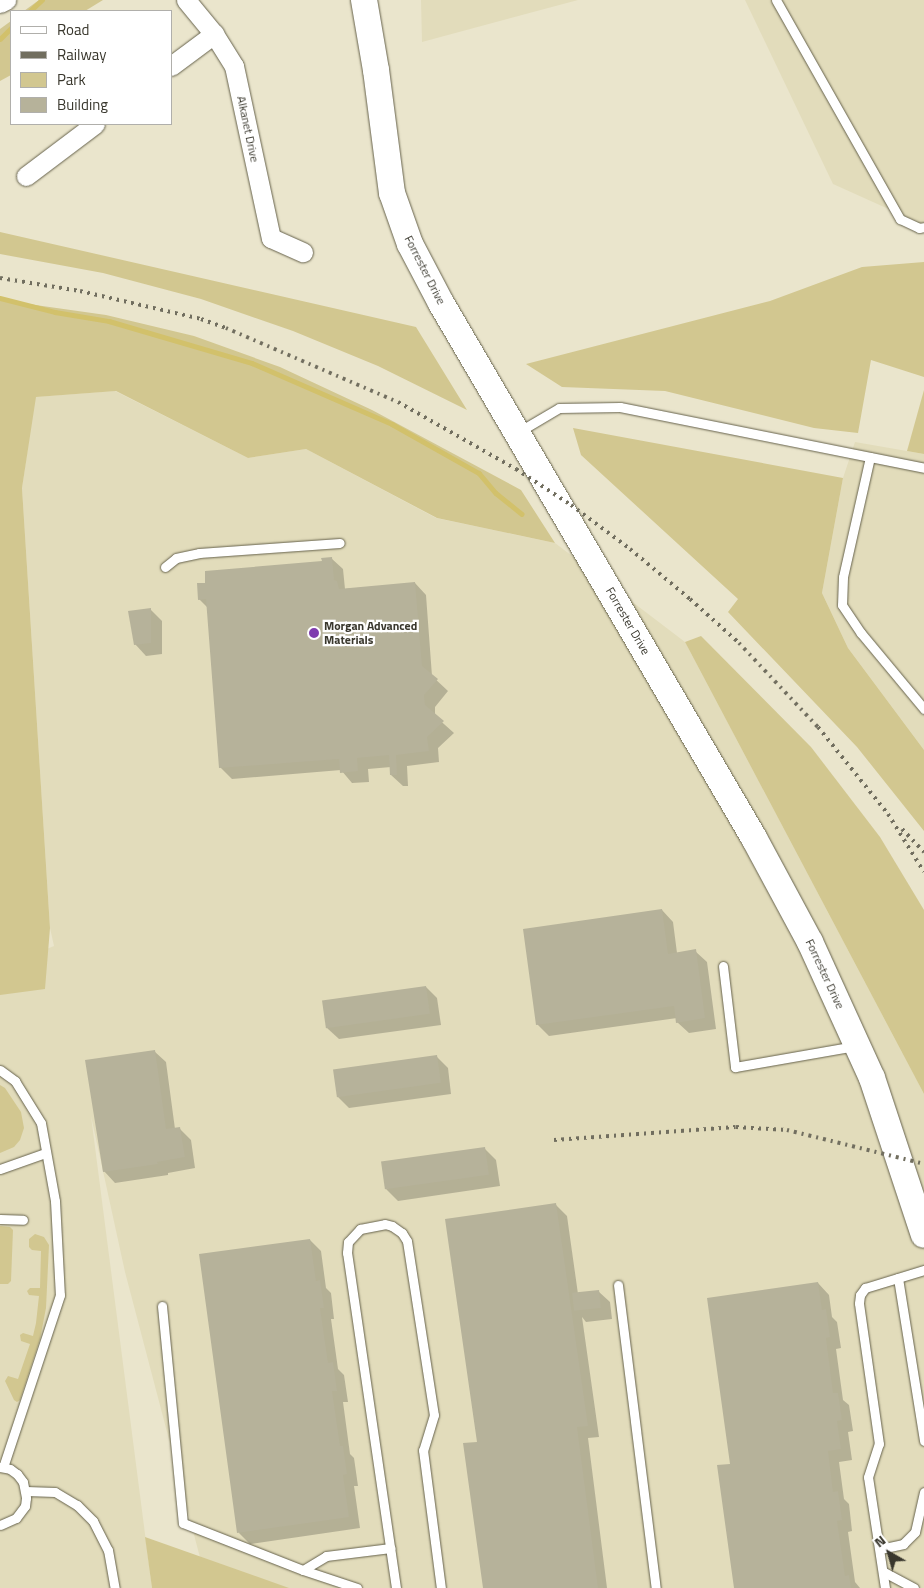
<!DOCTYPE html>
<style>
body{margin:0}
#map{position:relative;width:924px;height:1588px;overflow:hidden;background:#eae5cc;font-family:"Titillium Web",sans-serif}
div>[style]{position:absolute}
.built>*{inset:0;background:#e2dcbb}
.green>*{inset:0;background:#d2c790}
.shadow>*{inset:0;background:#0003}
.stream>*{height:4.5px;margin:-2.25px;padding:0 2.25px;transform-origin:2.25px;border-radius:2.25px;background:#d2c16b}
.building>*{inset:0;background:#b6b29a;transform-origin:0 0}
.roads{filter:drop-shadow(0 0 1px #66624c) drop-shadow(0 0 1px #66624c)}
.lane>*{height:9px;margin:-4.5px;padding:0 4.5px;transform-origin:4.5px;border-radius:4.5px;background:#fff}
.street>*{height:19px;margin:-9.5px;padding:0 9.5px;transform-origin:9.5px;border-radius:9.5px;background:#fff}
.secondary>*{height:26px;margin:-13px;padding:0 13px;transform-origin:13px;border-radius:13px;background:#fff}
.rail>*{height:4px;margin-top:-2px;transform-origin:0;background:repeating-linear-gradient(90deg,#716e5f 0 2.5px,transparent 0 7.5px)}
.dots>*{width:14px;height:14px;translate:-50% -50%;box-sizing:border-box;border:2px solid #fff;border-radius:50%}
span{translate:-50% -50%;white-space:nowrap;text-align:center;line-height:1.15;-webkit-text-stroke:4.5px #fff;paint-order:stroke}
.street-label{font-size:12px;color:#39372d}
.poi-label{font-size:12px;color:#39372d;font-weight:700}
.left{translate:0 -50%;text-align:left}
.legend{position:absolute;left:10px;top:10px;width:162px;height:115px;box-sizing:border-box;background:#fff;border:1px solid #b0afab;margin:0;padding:6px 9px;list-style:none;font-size:15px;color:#39372d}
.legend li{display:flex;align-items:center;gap:10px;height:25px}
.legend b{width:25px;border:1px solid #b0afab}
.north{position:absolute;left:864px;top:1528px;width:50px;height:50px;-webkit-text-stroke:4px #fff;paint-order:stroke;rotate:322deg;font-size:14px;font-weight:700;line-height:20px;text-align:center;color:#39372d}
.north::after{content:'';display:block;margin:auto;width:18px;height:22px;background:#39372d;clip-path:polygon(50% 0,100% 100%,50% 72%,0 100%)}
</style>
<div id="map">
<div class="built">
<div style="clip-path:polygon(421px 0,578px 0,422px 42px)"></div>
<div style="clip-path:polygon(745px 0,924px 0,924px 225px,833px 184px)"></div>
<div style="clip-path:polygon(115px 391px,248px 458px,306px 449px,436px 518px,555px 543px,685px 642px,924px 1094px,924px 1588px,208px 1588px,125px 1272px,91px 1116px,152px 1588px,0 1588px,0 968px,54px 946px,50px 928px,22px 488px,35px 397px)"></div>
<div style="clip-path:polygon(855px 442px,924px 454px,924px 750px,848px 648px,822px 593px,843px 478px)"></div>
</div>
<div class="green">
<div style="clip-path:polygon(39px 0,103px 0,85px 11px,24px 11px)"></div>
<div style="clip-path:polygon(11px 21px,11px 75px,0 81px,0 29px)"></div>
<div style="clip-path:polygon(0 232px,416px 327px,467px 410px,378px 366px,293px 331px,201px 299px,103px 273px,0 254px)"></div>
<div style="clip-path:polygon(924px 262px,924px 377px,871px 360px,858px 433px,814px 428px,665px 391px,562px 387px,526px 364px,770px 301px,862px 267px)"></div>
<div style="clip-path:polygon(0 300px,106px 315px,194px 336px,280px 367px,372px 410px,521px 490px,555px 543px,437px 518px,306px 449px,248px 458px,116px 391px,36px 397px,22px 488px,50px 928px,45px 989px,0 995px)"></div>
<div style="clip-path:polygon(924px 390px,924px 454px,907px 451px)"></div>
<div style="clip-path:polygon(573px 428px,843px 478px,822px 593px,848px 648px,924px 750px,924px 831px,857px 747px,728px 612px,738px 599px,581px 455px)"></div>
<div style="clip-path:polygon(701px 636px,811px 747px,880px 837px,924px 910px,924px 1094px,685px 642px)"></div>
<div style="clip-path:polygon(0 1085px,5px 1088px,21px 1112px,24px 1128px,20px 1140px,14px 1147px,0 1153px)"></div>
<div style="clip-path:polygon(0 1226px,10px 1227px,13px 1230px,11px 1281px,8px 1284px,0 1284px)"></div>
<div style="clip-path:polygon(35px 1234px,44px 1237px,49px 1245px,46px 1308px,40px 1339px,20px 1400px,17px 1402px,14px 1400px,5px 1381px,8px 1376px,18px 1379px,30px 1344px,21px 1341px,20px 1335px,23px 1333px,33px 1336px,36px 1323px,39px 1296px,29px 1295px,27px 1291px,30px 1288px,40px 1288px,41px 1251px,32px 1250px,29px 1247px,29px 1239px)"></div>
<div style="clip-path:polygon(145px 1537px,289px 1588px,152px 1588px)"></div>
</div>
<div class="shadow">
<div style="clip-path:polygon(331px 558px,343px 569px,345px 589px,415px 583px,426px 595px,432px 676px,448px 691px,435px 707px,435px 716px,454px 733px,438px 748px,439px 762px,407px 766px,408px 786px,403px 786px,391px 775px,391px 767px,368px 769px,369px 782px,352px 783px,341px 770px,232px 779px,220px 767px,208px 608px,199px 599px,324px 562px)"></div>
<div style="clip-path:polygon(151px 610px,162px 621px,162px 654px,146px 656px,135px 644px)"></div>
<div style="clip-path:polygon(662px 910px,673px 922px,677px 953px,695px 951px,707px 962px,716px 1029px,689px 1033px,677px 1022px,677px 1018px,549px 1036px,537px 1024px)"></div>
<div style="clip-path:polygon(426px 987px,437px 998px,441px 1025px,339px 1039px,327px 1028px,324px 1002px)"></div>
<div style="clip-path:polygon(154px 1051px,166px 1062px,175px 1129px,180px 1129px,191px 1140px,195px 1168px,168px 1173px,168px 1175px,115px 1183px,104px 1171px)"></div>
<div style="clip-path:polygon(436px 1056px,448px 1068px,451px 1094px,349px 1108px,338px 1097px)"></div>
<div style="clip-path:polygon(485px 1149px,496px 1160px,500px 1186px,398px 1201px,386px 1189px)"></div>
<div style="clip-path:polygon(556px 1205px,567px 1216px,578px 1294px,598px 1291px,610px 1302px,612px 1319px,586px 1322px,582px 1317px,599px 1437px,588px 1438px,607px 1588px,484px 1588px,478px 1443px)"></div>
<div style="clip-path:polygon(310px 1240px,321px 1251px,326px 1288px,331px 1293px,334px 1319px,331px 1319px,338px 1369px,344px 1375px,348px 1402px,343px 1402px,350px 1454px,354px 1458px,358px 1486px,354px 1486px,360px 1528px,250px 1544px,239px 1533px)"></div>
<div style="clip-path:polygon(818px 1283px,829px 1295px,832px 1317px,837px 1322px,841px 1348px,836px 1349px,843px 1400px,849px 1405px,853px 1431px,848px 1432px,852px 1460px,839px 1462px,844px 1499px,849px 1504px,852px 1531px,848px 1532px,855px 1582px,860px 1588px,735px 1588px,731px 1465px)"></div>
</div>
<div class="stream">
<div style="left:30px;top:11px;width:16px;rotate:-43deg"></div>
<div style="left:0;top:39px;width:16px;rotate:-45deg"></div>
<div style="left:0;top:298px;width:57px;rotate:14.3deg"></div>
<div style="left:55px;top:312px;width:55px;rotate:9.5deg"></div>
<div style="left:109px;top:321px;width:149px;rotate:16.4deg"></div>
<div style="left:252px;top:363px;width:153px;rotate:23.5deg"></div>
<div style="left:392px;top:424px;width:100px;rotate:29.4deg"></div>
<div style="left:479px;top:473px;width:26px;rotate:50deg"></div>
<div style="left:496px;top:493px;width:33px;rotate:39deg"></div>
</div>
<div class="building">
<div style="clip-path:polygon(332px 557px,334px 580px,337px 581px,339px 589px,415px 582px,422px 666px,438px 679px,424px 695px,425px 705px,444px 721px,427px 737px,429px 751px,396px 755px,397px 775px,390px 775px,389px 755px,357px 758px,358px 771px,340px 773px,339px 759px,219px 768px,206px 599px,198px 600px,197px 583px,205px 583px,205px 571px,322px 561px,321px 558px)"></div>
<div style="clip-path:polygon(151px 608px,151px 643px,134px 645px,128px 611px)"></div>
<div style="clip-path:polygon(662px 909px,668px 954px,696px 949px,705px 1018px,676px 1023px,674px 1006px,536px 1025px,523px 929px)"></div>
<div style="left:426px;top:986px;width:28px;height:105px;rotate:82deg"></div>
<div style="clip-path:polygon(155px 1050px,166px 1129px,180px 1127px,185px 1157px,157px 1162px,158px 1164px,103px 1172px,85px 1060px)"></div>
<div style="left:437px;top:1055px;width:28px;height:105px;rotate:82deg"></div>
<div style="left:485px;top:1147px;width:28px;height:105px;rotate:82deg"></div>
<div style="clip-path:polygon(556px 1203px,588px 1426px,577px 1427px,598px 1588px,483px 1588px,463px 1443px,477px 1442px,445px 1219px)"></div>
<div style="clip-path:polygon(310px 1239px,316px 1281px,320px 1280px,324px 1308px,320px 1308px,328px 1363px,333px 1362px,337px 1391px,332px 1391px,340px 1446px,343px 1446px,347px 1474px,343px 1475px,349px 1517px,237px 1533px,199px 1254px)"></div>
<div style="clip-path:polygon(818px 1282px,822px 1310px,826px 1309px,830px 1337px,826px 1338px,833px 1393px,838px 1393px,842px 1420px,837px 1421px,841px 1449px,828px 1451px,833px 1492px,838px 1491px,842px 1520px,837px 1521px,845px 1576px,849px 1575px,851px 1588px,734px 1588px,717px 1465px,730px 1464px,707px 1298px)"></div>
<div style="left:599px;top:1290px;width:18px;height:27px;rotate:84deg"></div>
</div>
<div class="roads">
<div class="lane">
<div style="left:776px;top:0;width:252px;rotate:60.5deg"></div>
<div style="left:900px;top:219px;width:21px;rotate:25deg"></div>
<div style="left:919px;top:228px;width:5px;rotate:-11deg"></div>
<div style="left:520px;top:431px;width:45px;rotate:-30.5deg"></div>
<div style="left:559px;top:408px;width:61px;rotate:-0.9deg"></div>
<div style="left:620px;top:407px;width:310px;rotate:11.3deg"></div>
<div style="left:870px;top:457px;width:123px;rotate:102.7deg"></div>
<div style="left:843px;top:577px;width:28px;rotate:92deg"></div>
<div style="left:842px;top:605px;width:34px;rotate:56deg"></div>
<div style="left:861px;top:633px;width:99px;rotate:50.3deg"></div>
<div style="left:165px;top:567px;width:14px;rotate:-39deg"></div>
<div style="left:176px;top:558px;width:24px;rotate:-12deg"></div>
<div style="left:199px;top:553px;width:141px;rotate:-4.1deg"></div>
<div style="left:723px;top:966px;width:102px;rotate:83.2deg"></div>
<div style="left:735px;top:1067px;width:122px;rotate:-9.9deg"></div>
<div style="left:0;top:1070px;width:19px;rotate:36deg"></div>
<div style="left:15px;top:1081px;width:49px;rotate:58.2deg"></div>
<div style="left:41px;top:1123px;width:79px;rotate:79.8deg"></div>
<div style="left:55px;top:1201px;width:94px;rotate:87deg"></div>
<div style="left:60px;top:1295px;width:181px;rotate:108.3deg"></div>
<div style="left:0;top:1169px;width:48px;rotate:-19.6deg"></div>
<div style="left:0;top:1219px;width:23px;rotate:2deg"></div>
<div style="left:898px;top:1278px;width:165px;rotate:80.9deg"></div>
<div style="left:618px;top:1285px;width:305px;rotate:82.9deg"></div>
<div style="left:162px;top:1306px;width:218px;rotate:84.5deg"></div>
<div style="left:183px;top:1523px;width:129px;rotate:21.4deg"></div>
<div style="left:303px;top:1570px;width:57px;rotate:18.4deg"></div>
<div style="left:0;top:1467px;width:10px;rotate:11deg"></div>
<div style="left:10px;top:1469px;width:9px;rotate:36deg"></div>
<div style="left:17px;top:1474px;width:10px;rotate:53deg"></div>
<div style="left:23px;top:1482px;width:16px;rotate:79deg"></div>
<div style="left:26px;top:1498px;width:8px;rotate:97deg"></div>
<div style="left:25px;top:1506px;width:15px;rotate:127deg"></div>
<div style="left:16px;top:1518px;width:17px;rotate:156deg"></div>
<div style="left:26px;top:1491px;width:29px;rotate:2deg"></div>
<div style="left:55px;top:1492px;width:26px;rotate:31deg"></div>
<div style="left:77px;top:1505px;width:23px;rotate:45deg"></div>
<div style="left:93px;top:1521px;width:33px;rotate:63deg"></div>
<div style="left:108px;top:1550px;width:39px;rotate:80deg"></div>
<div style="left:880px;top:1549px;width:24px;rotate:-12deg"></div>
<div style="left:903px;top:1544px;width:17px;rotate:-45deg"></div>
<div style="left:915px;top:1532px;width:41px;rotate:-77.3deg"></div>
<div style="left:303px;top:1570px;width:27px;rotate:-31deg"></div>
<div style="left:326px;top:1556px;width:65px;rotate:-7deg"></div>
<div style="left:884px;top:1572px;width:34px;rotate:28deg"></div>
<div style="left:396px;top:1588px;width:339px;rotate:-98.3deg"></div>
<div style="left:347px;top:1253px;width:11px;rotate:-85deg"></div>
<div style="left:348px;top:1242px;width:18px;rotate:-47deg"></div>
<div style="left:360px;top:1229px;width:25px;rotate:-11deg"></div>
<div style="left:385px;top:1224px;width:7px;rotate:16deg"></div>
<div style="left:392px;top:1226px;width:12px;rotate:35deg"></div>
<div style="left:402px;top:1233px;width:9px;rotate:58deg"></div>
<div style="left:407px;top:1241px;width:176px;rotate:81.2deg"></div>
<div style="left:434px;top:1415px;width:37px;rotate:107deg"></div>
<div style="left:423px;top:1450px;width:139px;rotate:82.6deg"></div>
<div style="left:885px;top:1588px;width:112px;rotate:-98.7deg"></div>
<div style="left:868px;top:1477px;width:35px;rotate:-72deg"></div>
<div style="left:879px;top:1444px;width:142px;rotate:-98.1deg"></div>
<div style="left:859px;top:1303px;width:8px;rotate:-83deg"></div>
<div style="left:860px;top:1295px;width:9px;rotate:-54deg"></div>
<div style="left:865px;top:1288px;width:62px;rotate:-17deg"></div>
</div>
<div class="street">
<div style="left:186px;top:0;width:44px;rotate:50.5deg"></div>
<div style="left:214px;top:34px;width:38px;rotate:58deg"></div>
<div style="left:234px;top:66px;width:176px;rotate:77.9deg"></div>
<div style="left:271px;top:238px;width:35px;rotate:24deg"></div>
<div style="left:0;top:3px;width:7px;rotate:-27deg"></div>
<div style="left:171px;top:66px;width:54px;rotate:-36.7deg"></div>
<div style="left:26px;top:176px;width:86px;rotate:-37deg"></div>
</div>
<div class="secondary">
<div style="left:364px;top:0;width:71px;rotate:80.3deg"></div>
<div style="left:376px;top:70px;width:124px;rotate:82.6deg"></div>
<div style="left:392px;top:193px;width:54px;rotate:70.6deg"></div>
<div style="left:410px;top:244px;width:67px;rotate:62.3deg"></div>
<div style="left:441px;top:303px;width:620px;rotate:59.67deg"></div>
<div style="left:754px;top:838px;width:118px;rotate:61.7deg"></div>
<div style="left:810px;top:942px;width:149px;rotate:65.5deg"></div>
<div style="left:872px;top:1078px;width:165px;rotate:71.7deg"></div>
</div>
</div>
<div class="rail">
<div style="left:0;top:278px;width:81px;rotate:9.2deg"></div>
<div style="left:80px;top:291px;width:124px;rotate:13deg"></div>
<div style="left:201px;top:319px;width:27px;rotate:20deg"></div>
<div style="left:226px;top:328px;width:187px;rotate:23.3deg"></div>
<div style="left:398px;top:402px;width:136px;rotate:29.6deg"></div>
<div style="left:516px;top:469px;width:66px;rotate:33.2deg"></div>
<div style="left:571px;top:505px;width:74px;rotate:36.7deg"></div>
<div style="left:630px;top:549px;width:78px;rotate:39.8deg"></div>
<div style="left:690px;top:599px;width:66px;rotate:41.9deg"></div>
<div style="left:739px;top:643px;width:115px;rotate:46.8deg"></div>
<div style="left:818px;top:727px;width:112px;rotate:51.2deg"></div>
<div style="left:888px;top:814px;width:68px;rotate:58.2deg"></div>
<div style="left:902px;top:829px;width:32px;rotate:46deg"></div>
<div style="left:554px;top:1140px;width:182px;rotate:-4.1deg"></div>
<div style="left:736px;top:1127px;width:51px;rotate:3.4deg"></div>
<div style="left:787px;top:1130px;width:141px;rotate:13.9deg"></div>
</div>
<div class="dots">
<div style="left:314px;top:633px;background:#7f3baf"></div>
</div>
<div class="street-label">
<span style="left:248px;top:129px;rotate:78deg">Alkanet Drive</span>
<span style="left:425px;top:270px;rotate:63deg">Forrester Drive</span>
<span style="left:628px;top:621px;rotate:60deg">Forrester Drive</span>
<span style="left:825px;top:974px;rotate:65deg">Forrester Drive</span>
</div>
<div class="poi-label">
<span class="left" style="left:324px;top:633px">Morgan Advanced<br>Materials</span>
</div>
<ul class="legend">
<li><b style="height:6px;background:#fff"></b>Road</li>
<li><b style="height:6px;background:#716e5f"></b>Railway</li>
<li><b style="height:14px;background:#d2c790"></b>Park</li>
<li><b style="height:14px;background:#b6b29a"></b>Building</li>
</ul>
<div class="north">N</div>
</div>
